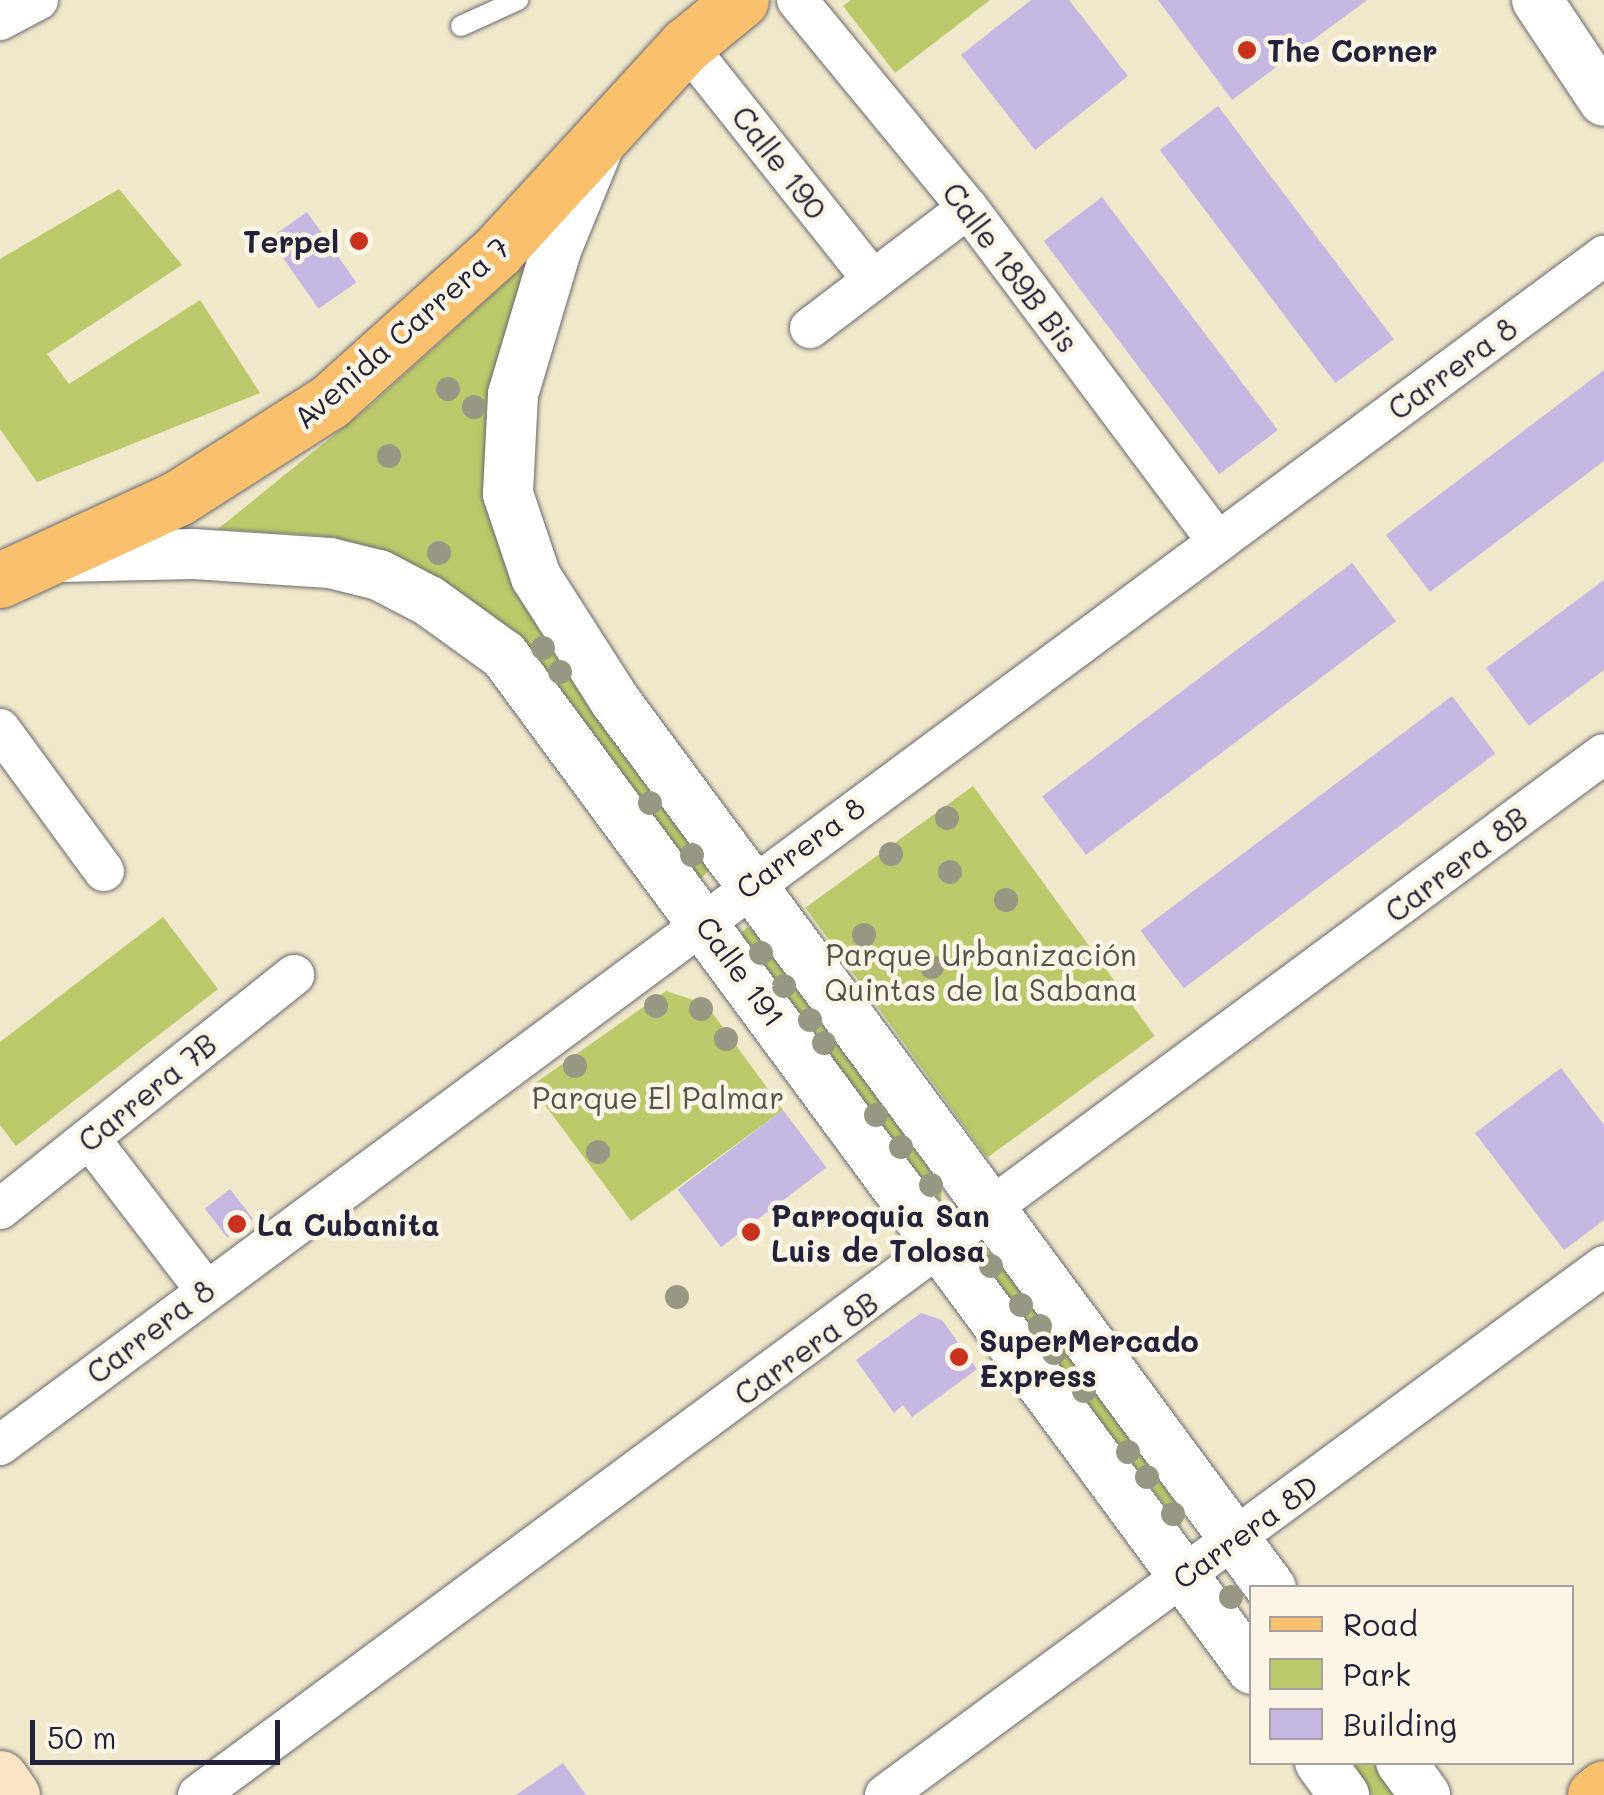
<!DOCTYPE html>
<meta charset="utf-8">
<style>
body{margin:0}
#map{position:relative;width:1604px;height:1795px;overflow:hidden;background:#efe8cb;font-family:Mali,sans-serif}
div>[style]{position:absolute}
.green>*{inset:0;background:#bbc96b;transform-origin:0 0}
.building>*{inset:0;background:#c4b7e1;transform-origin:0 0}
.roads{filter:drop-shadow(0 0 2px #6a676d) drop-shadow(0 0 2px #6a676d)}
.service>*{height:20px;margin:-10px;padding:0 10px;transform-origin:10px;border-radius:10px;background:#fff}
.minor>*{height:40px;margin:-20px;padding:0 20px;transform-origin:20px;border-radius:20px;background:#fff}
.tertiary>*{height:50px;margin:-25px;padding:0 25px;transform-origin:25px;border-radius:25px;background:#fff}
.secondary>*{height:55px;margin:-27.5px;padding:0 27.5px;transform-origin:27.5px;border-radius:27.5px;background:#fce5c4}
.primary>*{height:55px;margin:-27.5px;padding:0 27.5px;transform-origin:27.5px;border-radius:27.5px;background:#f8bf6c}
.trees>*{width:24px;height:24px;margin:-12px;border-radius:50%;background:#989784}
.dots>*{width:28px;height:28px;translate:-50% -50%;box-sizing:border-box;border:5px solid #fcf5e5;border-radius:50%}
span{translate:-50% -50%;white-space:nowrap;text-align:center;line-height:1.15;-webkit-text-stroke:9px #fcf5e5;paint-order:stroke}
.poi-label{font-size:30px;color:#22223b;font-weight:700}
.left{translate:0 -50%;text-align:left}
.right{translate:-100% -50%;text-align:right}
.street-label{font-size:30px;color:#22223b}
.park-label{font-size:30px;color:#505449}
.legend{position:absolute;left:1249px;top:1585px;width:325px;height:180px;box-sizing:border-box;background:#fcf5e5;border:2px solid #a5a1a1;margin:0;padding:12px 18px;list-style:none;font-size:30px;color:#22223b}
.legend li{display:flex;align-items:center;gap:20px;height:50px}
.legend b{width:50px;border:2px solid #a5a1a1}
.scale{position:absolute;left:30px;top:1720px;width:250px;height:45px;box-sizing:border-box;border:5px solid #22223b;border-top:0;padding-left:12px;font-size:30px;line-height:35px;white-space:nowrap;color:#22223b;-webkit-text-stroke:8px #fcf5e5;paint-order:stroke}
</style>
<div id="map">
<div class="green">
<div style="clip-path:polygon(851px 0,990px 0,895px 73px,843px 6px)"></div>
<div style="clip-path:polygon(119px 189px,182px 265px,47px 354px,69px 384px,200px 300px,260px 393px,37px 482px,0 429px,0 259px)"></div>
<div style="clip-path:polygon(539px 252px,488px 466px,710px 869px,701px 879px,411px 572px,322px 536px,218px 529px,371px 405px)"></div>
<div style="left:973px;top:786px;width:309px;height:207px;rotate:54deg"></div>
<div style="clip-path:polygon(163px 917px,218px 989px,16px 1146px,0 1125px,0 1042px)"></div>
<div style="clip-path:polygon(747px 927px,758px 933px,942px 1187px,941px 1203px,739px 936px)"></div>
<div style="clip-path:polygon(666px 991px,706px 1004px,783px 1110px,631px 1221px,531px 1086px)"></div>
<div style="clip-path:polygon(987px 1251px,999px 1258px,1182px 1512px,1181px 1527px,979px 1261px)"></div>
<div style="clip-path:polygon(1348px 1763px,1375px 1763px,1399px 1795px,1372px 1795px)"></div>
</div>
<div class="building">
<div style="clip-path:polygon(1031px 0,1069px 0,1128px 76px,1035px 150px,961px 55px)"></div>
<div style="clip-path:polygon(1158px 0,1367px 0,1232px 100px)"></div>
<div style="left:1218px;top:106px;width:292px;height:73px;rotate:53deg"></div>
<div style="left:1102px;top:197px;width:292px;height:73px;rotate:53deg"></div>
<div style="left:307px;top:212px;width:86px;height:46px;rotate:55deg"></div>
<div style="clip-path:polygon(1604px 370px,1604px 461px,1430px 592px,1386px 535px)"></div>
<div style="left:1352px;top:563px;width:73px;height:388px;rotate:53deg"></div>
<div style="clip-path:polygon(1604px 580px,1604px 670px,1529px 726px,1486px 668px)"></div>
<div style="left:1452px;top:696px;width:72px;height:390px;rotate:53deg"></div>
<div style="clip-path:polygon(1561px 1068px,1604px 1125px,1604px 1220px,1564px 1250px,1475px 1133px)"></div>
<div style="left:783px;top:1110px;width:72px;height:132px;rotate:53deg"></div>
<div style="left:230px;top:1189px;width:37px;height:32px;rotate:52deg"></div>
<div style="clip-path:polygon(921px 1313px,942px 1320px,977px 1369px,912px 1417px,903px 1405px,894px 1413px,856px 1360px)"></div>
<div style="clip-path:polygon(563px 1763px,586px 1795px,516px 1795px)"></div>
</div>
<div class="roads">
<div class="service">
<div style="left:461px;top:26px;width:63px;rotate:-24.5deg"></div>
</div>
<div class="minor">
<div style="left:797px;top:0;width:269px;rotate:50.6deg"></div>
<div style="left:968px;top:208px;width:416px;rotate:53.2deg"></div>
<div style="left:0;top:20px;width:43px;rotate:-27.8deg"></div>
<div style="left:686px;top:45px;width:300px;rotate:51.5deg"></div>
<div style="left:810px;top:328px;width:198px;rotate:-37.2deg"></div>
<div style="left:0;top:729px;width:176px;rotate:53.8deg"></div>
<div style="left:89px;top:1138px;width:190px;rotate:52.5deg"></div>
<div style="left:0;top:1209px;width:376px;rotate:-38.5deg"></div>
<div style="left:0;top:1445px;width:1997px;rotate:-36.55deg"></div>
<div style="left:198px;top:1795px;width:1749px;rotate:-36.52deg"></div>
<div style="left:885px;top:1795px;width:893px;rotate:-36.34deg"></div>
</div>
<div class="tertiary">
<div style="left:1537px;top:0;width:121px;rotate:56.4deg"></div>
<div style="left:598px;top:147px;width:111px;rotate:112.2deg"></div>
<div style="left:556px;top:250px;width:150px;rotate:106.6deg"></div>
<div style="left:513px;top:394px;width:100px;rotate:92.9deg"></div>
<div style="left:508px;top:494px;width:88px;rotate:71.4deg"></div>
<div style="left:536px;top:577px;width:148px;rotate:57.4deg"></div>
<div style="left:616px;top:702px;width:1102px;rotate:53.53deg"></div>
<div style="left:60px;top:557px;width:134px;rotate:-1.3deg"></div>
<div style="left:194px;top:554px;width:136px;rotate:3.8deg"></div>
<div style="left:330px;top:563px;width:50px;rotate:13.8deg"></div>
<div style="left:379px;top:575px;width:56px;rotate:27.5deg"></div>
<div style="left:429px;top:601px;width:92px;rotate:35.8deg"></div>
<div style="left:504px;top:655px;width:1260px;rotate:53.58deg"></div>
<div style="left:1320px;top:1762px;width:41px;rotate:54deg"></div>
<div style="left:1401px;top:1762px;width:41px;rotate:54deg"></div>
</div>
<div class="secondary">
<div style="left:0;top:1778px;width:21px;rotate:55deg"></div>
</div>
<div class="primary">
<div style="left:0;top:580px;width:196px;rotate:-24.7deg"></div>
<div style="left:178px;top:498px;width:180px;rotate:-32.5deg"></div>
<div style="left:330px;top:401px;width:224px;rotate:-41.9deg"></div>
<div style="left:497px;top:251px;width:280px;rotate:-47.5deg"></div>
<div style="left:686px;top:45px;width:71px;rotate:-39.3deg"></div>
<div style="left:1595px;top:1795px;width:11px;rotate:-38deg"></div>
</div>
</div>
<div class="trees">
<div style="left:448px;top:389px"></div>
<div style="left:474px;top:407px"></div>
<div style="left:389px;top:456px"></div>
<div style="left:439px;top:553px"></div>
<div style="left:543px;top:648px"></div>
<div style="left:560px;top:672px"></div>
<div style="left:650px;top:803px"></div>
<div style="left:947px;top:818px"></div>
<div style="left:891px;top:854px"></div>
<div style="left:692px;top:855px"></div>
<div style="left:950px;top:872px"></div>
<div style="left:1006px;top:900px"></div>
<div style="left:864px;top:935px"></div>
<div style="left:761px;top:953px"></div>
<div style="left:932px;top:967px"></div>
<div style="left:784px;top:986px"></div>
<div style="left:656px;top:1006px"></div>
<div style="left:701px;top:1009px"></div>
<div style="left:810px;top:1020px"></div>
<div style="left:726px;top:1039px"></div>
<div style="left:824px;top:1043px"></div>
<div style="left:575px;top:1066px"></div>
<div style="left:876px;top:1115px"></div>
<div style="left:901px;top:1147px"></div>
<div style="left:598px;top:1152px"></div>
<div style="left:931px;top:1185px"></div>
<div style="left:991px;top:1266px"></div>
<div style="left:677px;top:1297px"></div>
<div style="left:1021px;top:1305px"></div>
<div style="left:1040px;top:1326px"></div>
<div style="left:1054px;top:1353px"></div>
<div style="left:1084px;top:1391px"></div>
<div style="left:1128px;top:1452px"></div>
<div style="left:1147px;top:1477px"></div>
<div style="left:1173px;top:1514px"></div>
<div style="left:1231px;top:1597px"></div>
</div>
<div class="dots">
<div style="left:1247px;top:50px;background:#c8321e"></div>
<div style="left:359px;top:241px;background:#c8321e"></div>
<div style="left:237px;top:1224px;background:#c8321e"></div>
<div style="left:751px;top:1232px;background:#c8321e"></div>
<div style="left:959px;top:1357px;background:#c8321e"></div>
</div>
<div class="poi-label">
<span class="left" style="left:1267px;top:50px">The Corner</span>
<span class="right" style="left:339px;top:241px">Terpel</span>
<span class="left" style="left:771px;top:1232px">Parroquia San<br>Luis de Tolosa</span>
<span class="left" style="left:257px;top:1224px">La Cubanita</span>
<span class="left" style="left:979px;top:1357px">SuperMercado<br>Express</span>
</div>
<div class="street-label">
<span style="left:780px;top:162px;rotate:52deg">Calle 190</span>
<span style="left:1011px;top:267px;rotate:53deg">Calle 189B Bis</span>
<span style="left:401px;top:332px;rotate:-41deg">Avenida Carrera 7</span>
<span style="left:1452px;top:368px;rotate:-36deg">Carrera 8</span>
<span style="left:800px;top:847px;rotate:-36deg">Carrera 8</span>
<span style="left:1456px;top:864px;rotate:-37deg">Carrera 8B</span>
<span style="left:741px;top:971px;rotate:54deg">Calle 191</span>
<span style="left:147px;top:1092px;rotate:-39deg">Carrera 7B</span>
<span style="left:150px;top:1331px;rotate:-37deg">Carrera 8</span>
<span style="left:806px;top:1348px;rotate:-36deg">Carrera 8B</span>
<span style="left:1245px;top:1531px;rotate:-36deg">Carrera 8D</span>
</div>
<div class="park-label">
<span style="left:981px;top:971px">Parque Urbanización<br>Quintas de la Sabana</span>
<span style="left:658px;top:1097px">Parque El Palmar</span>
</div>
<ul class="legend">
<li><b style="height:12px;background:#f8bf6c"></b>Road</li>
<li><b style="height:28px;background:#bbc96b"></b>Park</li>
<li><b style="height:28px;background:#c4b7e1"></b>Building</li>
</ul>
<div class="scale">50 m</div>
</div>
